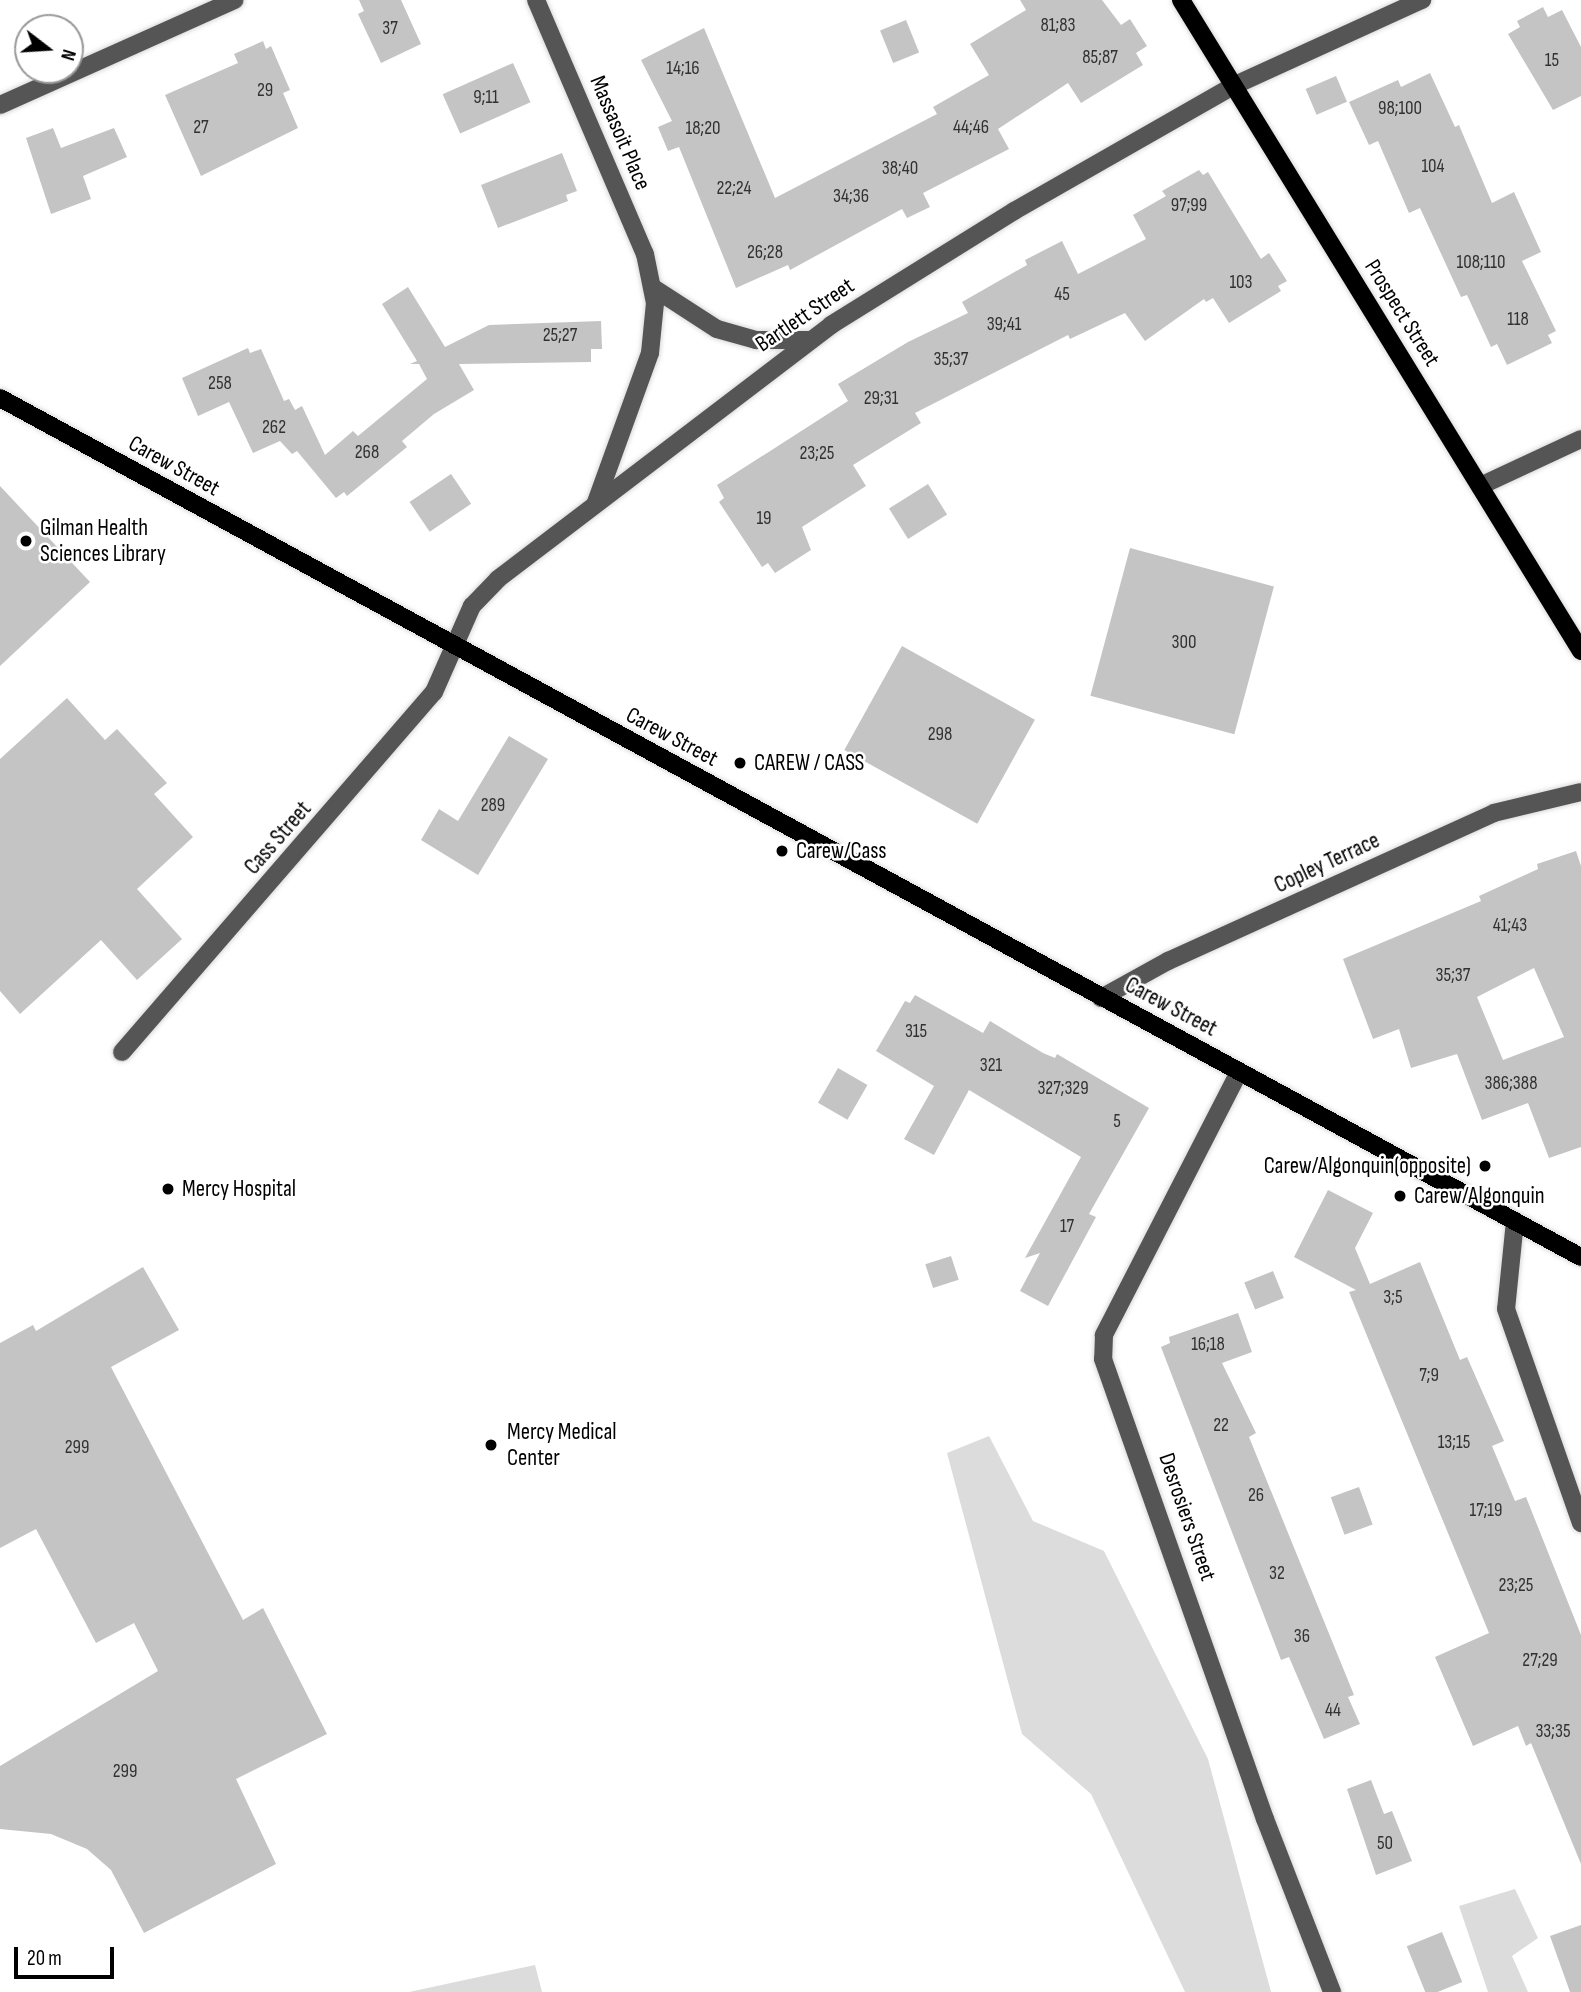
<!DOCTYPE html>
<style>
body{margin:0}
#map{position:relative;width:1581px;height:1992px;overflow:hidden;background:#fff;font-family:"Sofia Sans Condensed",sans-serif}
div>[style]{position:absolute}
.green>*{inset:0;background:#dcdcdc}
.building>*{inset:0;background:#c4c4c4;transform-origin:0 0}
.roads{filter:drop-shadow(0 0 2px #dbdbdb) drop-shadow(0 0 2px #dbdbdb)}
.minor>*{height:18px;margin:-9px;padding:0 9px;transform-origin:9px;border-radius:9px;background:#555}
.major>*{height:18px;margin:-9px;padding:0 9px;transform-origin:9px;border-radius:9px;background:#000}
.dots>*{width:19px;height:19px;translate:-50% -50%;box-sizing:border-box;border:4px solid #fff;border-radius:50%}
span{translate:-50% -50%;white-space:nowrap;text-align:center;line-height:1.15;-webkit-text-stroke:5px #fff;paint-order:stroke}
.number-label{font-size:19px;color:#313131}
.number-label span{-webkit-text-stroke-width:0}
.street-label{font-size:23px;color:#000}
.poi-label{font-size:23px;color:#000}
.left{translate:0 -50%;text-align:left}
.right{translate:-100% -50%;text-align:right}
.north{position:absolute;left:14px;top:14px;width:70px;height:70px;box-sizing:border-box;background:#fff;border:2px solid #999;border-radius:50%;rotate:107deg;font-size:19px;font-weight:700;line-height:28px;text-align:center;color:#000}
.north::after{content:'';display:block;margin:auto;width:24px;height:32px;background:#000;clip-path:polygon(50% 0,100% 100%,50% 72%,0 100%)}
.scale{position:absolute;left:14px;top:1947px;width:100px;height:32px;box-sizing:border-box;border:4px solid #000;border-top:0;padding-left:9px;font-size:21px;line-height:24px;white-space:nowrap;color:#000;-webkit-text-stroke:5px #fff;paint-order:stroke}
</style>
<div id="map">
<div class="green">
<div style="clip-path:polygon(989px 1436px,1033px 1521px,1104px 1551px,1208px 1759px,1271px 1992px,1185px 1992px,1091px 1794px,1022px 1734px,947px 1453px)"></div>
<div style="clip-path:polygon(1515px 1889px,1538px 1938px,1512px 1956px,1528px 1992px,1488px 1992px,1459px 1906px)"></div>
<div style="clip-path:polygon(535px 1965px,542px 1992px,409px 1992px)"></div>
</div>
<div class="building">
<div style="clip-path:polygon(359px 0,401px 0,421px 44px,381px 63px,358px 14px,364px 11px)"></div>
<div style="clip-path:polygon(1020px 0,1102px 0,1121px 25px,1130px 19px,1147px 46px,1136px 53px,1143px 65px,1081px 103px,1068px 83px,998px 129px,1009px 149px,923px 193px,930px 207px,907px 218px,902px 209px,790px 270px,788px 265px,736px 288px,679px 147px,668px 151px,658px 127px,672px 121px,641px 60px,704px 28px,775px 198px,937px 114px,933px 107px,989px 75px,970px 44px,1026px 10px)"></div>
<div style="clip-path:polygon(1543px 7px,1548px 17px,1562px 10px,1581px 47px,1581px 96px,1553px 110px,1508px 34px,1520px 27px,1517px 21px)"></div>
<div style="left:906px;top:20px;width:35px;height:28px;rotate:68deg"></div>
<div style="clip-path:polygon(263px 41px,266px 49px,271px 46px,290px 90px,283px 93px,298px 128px,201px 176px,165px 95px,238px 63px,234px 54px)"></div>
<div style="left:513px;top:63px;width:43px;height:77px;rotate:66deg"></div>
<div style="clip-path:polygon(1430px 73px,1455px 127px,1459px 125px,1492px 203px,1514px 192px,1541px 252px,1522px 261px,1556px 331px,1548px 335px,1552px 343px,1507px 365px,1497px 344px,1491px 347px,1467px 295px,1461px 297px,1420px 208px,1409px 213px,1378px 141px,1369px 145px,1349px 102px,1398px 80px,1401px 87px)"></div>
<div style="left:1336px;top:76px;width:28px;height:33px;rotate:67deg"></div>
<div style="clip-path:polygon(53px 128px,61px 148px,114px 128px,127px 157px,83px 176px,91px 199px,51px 214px,26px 138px)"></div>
<div style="clip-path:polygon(562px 153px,577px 191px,566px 195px,568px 201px,498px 228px,481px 185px)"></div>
<div style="clip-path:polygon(1199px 170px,1203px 175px,1208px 172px,1261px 259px,1269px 253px,1287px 281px,1278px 286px,1281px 291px,1229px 323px,1213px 298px,1206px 302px,1204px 299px,1145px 341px,1125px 313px,1070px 339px,1068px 335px,915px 413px,921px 423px,853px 465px,866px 486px,802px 527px,811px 550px,775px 573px,768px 563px,762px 567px,719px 502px,724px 498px,717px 485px,848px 401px,838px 384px,908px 342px,968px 313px,962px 302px,1027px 265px,1025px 260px,1062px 241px,1078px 274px,1146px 239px,1133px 215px,1166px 196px,1162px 191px)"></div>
<div style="clip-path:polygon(408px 287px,445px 347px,489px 325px,601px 321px,602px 349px,591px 349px,591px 362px,459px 364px,474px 390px,434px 414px,402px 441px,407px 447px,347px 496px,344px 492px,336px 498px,297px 451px,292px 454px,280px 441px,253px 453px,229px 402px,198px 416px,182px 378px,248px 348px,250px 353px,261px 349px,284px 401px,289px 399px,295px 410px,302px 406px,325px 455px,353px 431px,358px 436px,427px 379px,419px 364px,410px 364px,417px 361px,382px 304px)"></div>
<div style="left:451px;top:474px;width:36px;height:50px;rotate:56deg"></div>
<div style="left:928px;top:484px;width:36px;height:46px;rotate:58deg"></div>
<div style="clip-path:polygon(0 486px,90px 582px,0 666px)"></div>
<div style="left:1130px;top:548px;width:149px;height:153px;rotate:15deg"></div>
<div style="left:902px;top:646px;width:152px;height:119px;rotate:29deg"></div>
<div style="clip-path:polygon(67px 698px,105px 740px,117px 729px,167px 783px,154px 794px,193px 837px,137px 889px,182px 939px,137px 980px,101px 940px,20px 1014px,0 991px,0 759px)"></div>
<div style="clip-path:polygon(509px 736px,548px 759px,478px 875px,421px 840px,439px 809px,458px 821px)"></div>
<div style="clip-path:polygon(evenodd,1576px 851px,1581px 866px,1581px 1147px,1549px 1158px,1528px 1103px,1482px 1120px,1457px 1054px,1411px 1068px,1399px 1029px,1373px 1039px,1343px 959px,1481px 901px,1479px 896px,1538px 869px,1537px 864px,1576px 851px,1534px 968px,1564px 1037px,1503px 1060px,1477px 997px,1534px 968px)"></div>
<div style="clip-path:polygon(915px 995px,983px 1033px,990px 1021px,1043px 1053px,1055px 1058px,1057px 1054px,1149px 1108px,1089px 1214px,1096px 1217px,1048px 1306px,1020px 1291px,1040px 1253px,1025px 1258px,1081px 1157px,969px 1090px,934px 1155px,904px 1139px,934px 1086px,876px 1051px,905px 1001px,910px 1003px)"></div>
<div style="left:838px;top:1068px;width:34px;height:40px;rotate:30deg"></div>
<div style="clip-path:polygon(1328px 1190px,1373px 1213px,1355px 1248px,1370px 1284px,1420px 1262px,1460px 1360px,1467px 1357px,1504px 1441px,1492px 1446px,1515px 1501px,1526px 1497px,1581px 1635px,1581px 1864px,1531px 1743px,1526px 1746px,1518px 1726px,1473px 1746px,1435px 1657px,1489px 1633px,1349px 1292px,1356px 1290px,1294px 1257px)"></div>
<div style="left:951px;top:1256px;width:25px;height:27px;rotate:72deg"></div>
<div style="clip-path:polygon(143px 1267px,179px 1330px,111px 1367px,243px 1620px,263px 1608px,327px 1734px,236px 1779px,276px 1864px,144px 1933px,111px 1870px,87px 1849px,51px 1834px,0 1829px,0 1766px,158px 1671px,134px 1623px,96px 1643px,36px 1529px,0 1548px,0 1343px,33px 1325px,36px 1331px)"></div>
<div style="left:1273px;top:1271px;width:29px;height:31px;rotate:68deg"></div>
<div style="clip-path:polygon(1238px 1313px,1252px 1352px,1222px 1363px,1256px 1433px,1249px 1437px,1354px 1695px,1348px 1697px,1360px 1724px,1324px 1739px,1289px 1657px,1281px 1660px,1161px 1347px,1170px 1343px,1169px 1337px)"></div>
<div style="left:1359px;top:1487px;width:40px;height:30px;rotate:70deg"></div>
<div style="clip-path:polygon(1371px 1780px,1384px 1814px,1392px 1811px,1412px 1861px,1376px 1875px,1347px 1789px)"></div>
<div style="clip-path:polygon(1581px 1925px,1581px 1992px,1570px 1992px,1550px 1936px)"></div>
<div style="left:1442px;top:1932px;width:54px;height:38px;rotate:68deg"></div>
</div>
<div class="roads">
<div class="minor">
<div style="left:536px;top:0;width:276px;rotate:66.8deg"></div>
<div style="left:645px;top:254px;width:50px;rotate:78.5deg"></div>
<div style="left:655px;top:303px;width:50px;rotate:95.7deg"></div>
<div style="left:650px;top:353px;width:158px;rotate:109.9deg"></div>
<div style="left:0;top:105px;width:257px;rotate:-24.1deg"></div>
<div style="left:652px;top:287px;width:77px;rotate:32.9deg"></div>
<div style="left:717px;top:329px;width:41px;rotate:15.8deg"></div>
<div style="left:756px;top:340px;width:54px"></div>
<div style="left:1480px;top:486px;width:111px;rotate:-25deg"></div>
<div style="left:1101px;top:998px;width:77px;rotate:-28.9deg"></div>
<div style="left:1168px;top:961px;width:358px;rotate:-24.4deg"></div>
<div style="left:1494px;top:813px;width:89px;rotate:-13.6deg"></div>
<div style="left:122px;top:1052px;width:476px;rotate:-49.1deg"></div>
<div style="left:434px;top:692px;width:94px;rotate:-66.2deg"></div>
<div style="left:472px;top:606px;width:37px;rotate:-46deg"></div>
<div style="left:498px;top:579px;width:419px;rotate:-37.3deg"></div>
<div style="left:831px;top:325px;width:216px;rotate:-31.9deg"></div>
<div style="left:1014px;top:211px;width:252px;rotate:-29.7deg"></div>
<div style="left:1233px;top:86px;width:208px;rotate:-24.5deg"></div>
<div style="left:1239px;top:1072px;width:296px;rotate:117.2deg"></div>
<div style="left:1104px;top:1335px;width:24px;rotate:92deg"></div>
<div style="left:1103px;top:1359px;width:488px;rotate:70.6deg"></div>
<div style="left:1265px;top:1819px;width:186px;rotate:68.8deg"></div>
<div style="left:1515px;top:1221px;width:88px;rotate:95.8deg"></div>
<div style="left:1506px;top:1309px;width:227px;rotate:70.7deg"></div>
</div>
<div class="major">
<div style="left:1181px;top:0;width:764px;rotate:58.43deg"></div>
<div style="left:0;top:398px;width:1799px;rotate:28.52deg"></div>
</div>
</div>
<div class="dots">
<div style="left:26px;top:541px;background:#000"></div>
<div style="left:740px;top:763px;background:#000"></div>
<div style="left:782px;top:851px;background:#000"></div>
<div style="left:1485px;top:1166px;background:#000"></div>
<div style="left:168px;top:1189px;background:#000"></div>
<div style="left:1400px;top:1196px;background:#000"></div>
<div style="left:491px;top:1445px;background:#000"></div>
</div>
<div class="number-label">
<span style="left:1058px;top:26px">81;83</span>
<span style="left:390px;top:29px">37</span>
<span style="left:1100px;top:58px">85;87</span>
<span style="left:1552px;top:61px">15</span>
<span style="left:683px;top:69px">14;16</span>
<span style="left:265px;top:91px">29</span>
<span style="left:486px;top:98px">9;11</span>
<span style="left:1400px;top:109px">98;100</span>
<span style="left:201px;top:128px">27</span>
<span style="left:971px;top:128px">44;46</span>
<span style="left:703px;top:129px">18;20</span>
<span style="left:1433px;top:167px">104</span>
<span style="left:900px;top:169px">38;40</span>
<span style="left:734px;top:189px">22;24</span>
<span style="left:851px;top:197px">34;36</span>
<span style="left:1189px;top:206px">97;99</span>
<span style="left:765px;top:253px">26;28</span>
<span style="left:1481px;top:263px">108;110</span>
<span style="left:1241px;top:283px">103</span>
<span style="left:1062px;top:295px">45</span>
<span style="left:1518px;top:320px">118</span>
<span style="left:1004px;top:325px">39;41</span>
<span style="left:560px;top:336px">25;27</span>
<span style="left:951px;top:360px">35;37</span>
<span style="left:220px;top:384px">258</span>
<span style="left:881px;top:399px">29;31</span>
<span style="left:274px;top:428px">262</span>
<span style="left:367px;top:453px">268</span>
<span style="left:817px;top:454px">23;25</span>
<span style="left:764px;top:519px">19</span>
<span style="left:1184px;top:643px">300</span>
<span style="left:940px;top:735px">298</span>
<span style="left:493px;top:806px">289</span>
<span style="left:1510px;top:926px">41;43</span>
<span style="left:1453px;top:976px">35;37</span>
<span style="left:916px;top:1032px">315</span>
<span style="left:991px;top:1066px">321</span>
<span style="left:1511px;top:1084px">386;388</span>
<span style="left:1063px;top:1089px">327;329</span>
<span style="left:1117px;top:1122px">5</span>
<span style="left:1067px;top:1227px">17</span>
<span style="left:1393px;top:1298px">3;5</span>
<span style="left:1208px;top:1345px">16;18</span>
<span style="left:1429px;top:1376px">7;9</span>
<span style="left:1221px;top:1426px">22</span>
<span style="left:1454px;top:1443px">13;15</span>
<span style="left:77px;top:1448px">299</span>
<span style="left:1256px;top:1496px">26</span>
<span style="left:1486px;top:1511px">17;19</span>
<span style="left:1277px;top:1574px">32</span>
<span style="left:1516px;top:1586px">23;25</span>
<span style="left:1302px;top:1637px">36</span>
<span style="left:1540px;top:1661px">27;29</span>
<span style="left:1333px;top:1711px">44</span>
<span style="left:1553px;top:1732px">33;35</span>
<span style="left:125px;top:1772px">299</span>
<span style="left:1385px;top:1844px">50</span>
</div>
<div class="street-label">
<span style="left:620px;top:133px;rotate:67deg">Massasoit Place</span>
<span style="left:1402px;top:313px;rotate:58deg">Prospect Street</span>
<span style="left:805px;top:315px;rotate:-34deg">Bartlett Street</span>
<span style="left:174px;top:466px;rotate:29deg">Carew Street</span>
<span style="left:672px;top:737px;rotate:28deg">Carew Street</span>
<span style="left:278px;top:838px;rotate:-49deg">Cass Street</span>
<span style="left:1327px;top:863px;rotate:-25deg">Copley Terrace</span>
<span style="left:1171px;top:1007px;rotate:28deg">Carew Street</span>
<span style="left:1187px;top:1517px;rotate:71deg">Desrosiers Street</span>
</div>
<div class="poi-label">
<span class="left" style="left:40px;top:541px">Gilman Health<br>Sciences Library</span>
<span class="left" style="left:754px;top:763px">CAREW / CASS</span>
<span class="left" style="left:796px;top:851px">Carew/Cass</span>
<span class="right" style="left:1471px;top:1166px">Carew/Algonquin(opposite)</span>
<span class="left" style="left:182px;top:1189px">Mercy Hospital</span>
<span class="left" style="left:1414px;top:1196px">Carew/Algonquin</span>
<span class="left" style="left:507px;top:1445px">Mercy Medical<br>Center</span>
</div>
<div class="north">N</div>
<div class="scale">20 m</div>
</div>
